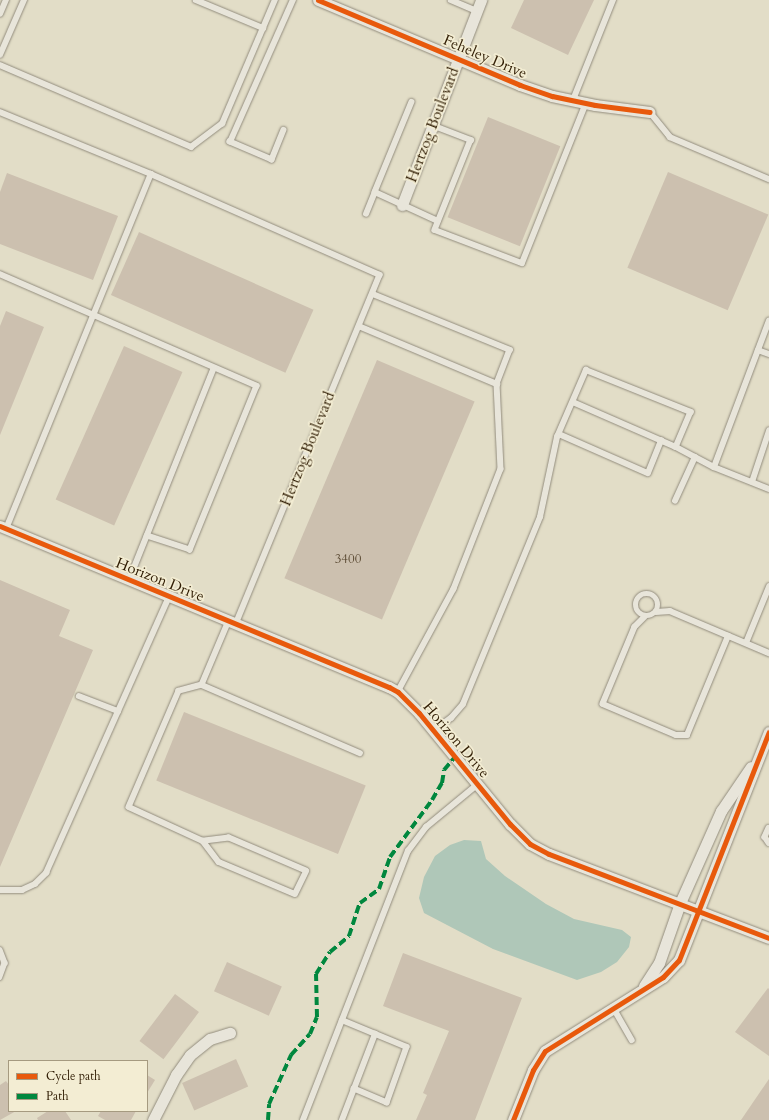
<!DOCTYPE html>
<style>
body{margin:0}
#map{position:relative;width:769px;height:1120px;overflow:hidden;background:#e2ddc7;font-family:Cardo,serif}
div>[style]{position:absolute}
.water>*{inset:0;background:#afc7b8}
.building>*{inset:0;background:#ccc0af;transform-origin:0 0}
.roads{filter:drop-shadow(0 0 1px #928c7d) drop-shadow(0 0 1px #928c7d)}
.service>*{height:5.5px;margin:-2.75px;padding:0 2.75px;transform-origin:2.75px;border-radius:2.75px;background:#e8e5da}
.service>.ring{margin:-2.75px;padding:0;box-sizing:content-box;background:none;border:5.5px solid #e8e5da;border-radius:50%}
.minor>*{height:11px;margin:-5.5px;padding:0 5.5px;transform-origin:5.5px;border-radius:5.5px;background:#e8e5da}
.quiet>*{height:4px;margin-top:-2px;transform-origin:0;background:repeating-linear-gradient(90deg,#00873e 0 8px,transparent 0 12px)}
.cycleway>*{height:5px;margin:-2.5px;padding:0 2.5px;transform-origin:2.5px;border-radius:2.5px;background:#e8590c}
span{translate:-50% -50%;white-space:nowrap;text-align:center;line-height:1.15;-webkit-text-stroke:3.5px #f3edd3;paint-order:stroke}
.number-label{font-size:13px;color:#57462f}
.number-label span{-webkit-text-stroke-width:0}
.street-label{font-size:15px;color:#301d04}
.legend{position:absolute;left:8px;top:1060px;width:140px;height:52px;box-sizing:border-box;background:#f3edd3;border:1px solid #a59a80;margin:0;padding:5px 7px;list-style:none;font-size:12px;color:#301d04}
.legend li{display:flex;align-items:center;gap:8px;height:20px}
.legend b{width:20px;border:1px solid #a59a80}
</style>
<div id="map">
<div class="water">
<div style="clip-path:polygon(464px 840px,481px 841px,486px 859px,505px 876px,546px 904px,574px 919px,622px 930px,631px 937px,629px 947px,617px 962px,601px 972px,577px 980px,493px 949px,424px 913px,419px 898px,424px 877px,435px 856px,450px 845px)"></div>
</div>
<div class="building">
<div style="clip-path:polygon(524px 0,594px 0,568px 55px,511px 28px)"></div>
<div style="left:488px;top:117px;width:78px;height:108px;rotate:22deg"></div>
<div style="left:668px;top:172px;width:109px;height:104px;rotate:23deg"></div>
<div style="clip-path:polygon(7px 173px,118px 216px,93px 280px,0 244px,0 192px)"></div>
<div style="left:139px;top:232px;width:191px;height:69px;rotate:24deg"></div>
<div style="clip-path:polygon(6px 311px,44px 327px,0 435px,0 326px)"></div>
<div style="left:124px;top:346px;width:64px;height:168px;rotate:24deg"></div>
<div style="left:377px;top:360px;width:106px;height:237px;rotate:23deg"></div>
<div style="clip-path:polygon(0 580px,70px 610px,59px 636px,93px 650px,0 867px)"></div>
<div style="left:184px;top:712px;width:196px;height:74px;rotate:22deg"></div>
<div style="clip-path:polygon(403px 953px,522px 998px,475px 1120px,416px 1120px,427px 1095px,423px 1093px,449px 1031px,383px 1006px)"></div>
<div style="left:227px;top:962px;width:60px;height:32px;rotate:24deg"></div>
<div style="clip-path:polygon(768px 988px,769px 989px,769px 1056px,735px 1032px)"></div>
<div style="left:175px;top:994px;width:30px;height:59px;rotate:37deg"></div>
<div style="left:236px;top:1059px;width:30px;height:59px;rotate:66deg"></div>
<div style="clip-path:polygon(147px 1075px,155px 1080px,147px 1093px)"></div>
<div style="clip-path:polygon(769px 1079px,769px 1120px,741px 1120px)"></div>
<div style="clip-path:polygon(6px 1081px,9px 1085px,9px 1111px,16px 1111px,0 1120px,0 1085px)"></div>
<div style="clip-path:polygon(48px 1111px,65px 1111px,71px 1120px,38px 1120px,37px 1118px)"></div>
<div style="clip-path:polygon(101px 1111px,136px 1111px,131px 1120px,105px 1120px,98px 1116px)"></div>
</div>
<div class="roads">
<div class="service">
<div style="left:196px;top:0;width:73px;rotate:22.7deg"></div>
<div style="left:451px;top:0;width:28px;rotate:23deg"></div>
<div style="left:0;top:14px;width:15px;rotate:-67deg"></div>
<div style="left:0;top:55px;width:60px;rotate:-66.4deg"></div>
<div style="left:0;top:65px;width:208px;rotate:23.2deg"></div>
<div style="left:191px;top:147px;width:39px;rotate:-37deg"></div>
<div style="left:222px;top:124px;width:135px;rotate:-66.9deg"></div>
<div style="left:573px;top:100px;width:108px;rotate:-68.2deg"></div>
<div style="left:412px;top:102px;width:97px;rotate:112.3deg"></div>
<div style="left:375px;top:192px;width:69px;rotate:24.7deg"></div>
<div style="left:0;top:112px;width:163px;rotate:22.3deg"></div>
<div style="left:151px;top:174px;width:250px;rotate:23.8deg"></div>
<div style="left:380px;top:275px;width:378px;rotate:112.4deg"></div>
<div style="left:650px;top:112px;width:32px;rotate:51deg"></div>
<div style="left:670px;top:137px;width:108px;rotate:23deg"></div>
<div style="left:432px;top:125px;width:42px;rotate:21deg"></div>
<div style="left:471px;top:140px;width:97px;rotate:111.8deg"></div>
<div style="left:435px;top:230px;width:93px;rotate:20.8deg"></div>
<div style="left:522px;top:263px;width:172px;rotate:-68.2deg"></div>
<div style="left:284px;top:130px;width:32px;rotate:112deg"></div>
<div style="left:272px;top:160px;width:46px;rotate:-156.8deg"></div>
<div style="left:230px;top:142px;width:155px;rotate:-66.1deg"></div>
<div style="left:366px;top:214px;width:24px;rotate:-68deg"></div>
<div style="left:0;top:274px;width:280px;rotate:23.5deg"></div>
<div style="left:257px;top:386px;width:177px;rotate:112.2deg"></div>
<div style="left:190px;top:550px;width:45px;rotate:-162deg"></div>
<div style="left:373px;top:294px;width:148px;rotate:22.2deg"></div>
<div style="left:510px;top:350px;width:36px;rotate:111deg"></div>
<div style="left:497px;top:384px;width:85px;rotate:87.3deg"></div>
<div style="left:501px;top:469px;width:129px;rotate:111.4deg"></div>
<div style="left:454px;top:589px;width:117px;rotate:118.5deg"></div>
<div style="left:359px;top:326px;width:150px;rotate:22.8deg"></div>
<div style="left:758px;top:350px;width:12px;rotate:20deg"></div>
<div style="left:573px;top:402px;width:112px;rotate:23.6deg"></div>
<div style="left:676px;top:447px;width:43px;rotate:27.8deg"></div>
<div style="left:714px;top:467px;width:59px;rotate:21.8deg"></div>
<div style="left:559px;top:434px;width:97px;rotate:23.7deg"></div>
<div style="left:648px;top:473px;width:35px;rotate:-68deg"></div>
<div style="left:714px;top:467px;width:156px;rotate:-69.4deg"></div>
<div style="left:752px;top:482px;width:54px;rotate:-71.6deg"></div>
<div style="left:675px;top:501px;width:48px;rotate:-65.6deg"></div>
<div style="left:6px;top:529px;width:383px;rotate:-67.8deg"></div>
<div style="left:129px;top:580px;width:228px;rotate:-68.2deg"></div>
<div class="ring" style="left:636px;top:594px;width:16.5px;height:16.5px"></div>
<div style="left:656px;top:612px;width:14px;rotate:-4deg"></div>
<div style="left:670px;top:611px;width:108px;rotate:23deg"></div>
<div style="left:645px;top:617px;width:14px;rotate:135deg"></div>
<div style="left:635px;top:627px;width:83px;rotate:112.6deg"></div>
<div style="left:603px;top:704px;width:79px;rotate:23deg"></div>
<div style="left:676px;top:735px;width:11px"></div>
<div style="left:687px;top:735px;width:107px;rotate:-67.5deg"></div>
<div style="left:229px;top:621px;width:69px;rotate:112.9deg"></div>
<div style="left:202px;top:685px;width:172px;rotate:23.3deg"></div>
<div style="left:746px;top:643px;width:61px;rotate:-67.7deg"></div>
<div style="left:202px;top:685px;width:24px;rotate:165deg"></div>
<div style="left:179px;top:691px;width:126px;rotate:113.3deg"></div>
<div style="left:129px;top:807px;width:81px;rotate:24.7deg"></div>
<div style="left:203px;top:841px;width:26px;rotate:53deg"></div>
<div style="left:219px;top:862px;width:82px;rotate:22.8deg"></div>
<div style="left:295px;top:894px;width:25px;rotate:-64deg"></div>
<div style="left:306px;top:871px;width:84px;rotate:-156.8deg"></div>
<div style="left:229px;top:838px;width:26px;rotate:173deg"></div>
<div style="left:79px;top:696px;width:42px;rotate:21deg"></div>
<div style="left:433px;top:731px;width:22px;rotate:-36deg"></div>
<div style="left:451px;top:718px;width:18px;rotate:-49deg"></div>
<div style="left:463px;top:704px;width:202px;rotate:-67.6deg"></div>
<div style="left:540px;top:517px;width:82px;rotate:-78deg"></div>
<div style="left:557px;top:437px;width:73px;rotate:-66.6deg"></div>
<div style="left:586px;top:370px;width:113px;rotate:21.8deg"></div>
<div style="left:691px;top:412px;width:38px;rotate:113deg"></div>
<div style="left:769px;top:828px;width:10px;rotate:114deg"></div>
<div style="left:765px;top:837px;width:7px;rotate:56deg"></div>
<div style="left:0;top:890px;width:22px"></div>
<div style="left:22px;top:890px;width:14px;rotate:-25deg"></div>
<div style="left:35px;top:884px;width:16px;rotate:-45deg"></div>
<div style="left:46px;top:873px;width:302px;rotate:-66deg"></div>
<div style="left:0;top:950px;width:14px;rotate:69deg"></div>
<div style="left:5px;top:963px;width:15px;rotate:110deg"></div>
<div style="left:613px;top:1007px;width:38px;rotate:60deg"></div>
<div style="left:342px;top:1020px;width:70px;rotate:22.6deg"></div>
<div style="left:407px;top:1047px;width:59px;rotate:109.7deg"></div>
<div style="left:387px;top:1103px;width:36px;rotate:-157deg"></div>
<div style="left:303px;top:1120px;width:289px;rotate:-68.7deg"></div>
<div style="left:408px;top:851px;width:30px;rotate:-53deg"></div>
<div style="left:426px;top:827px;width:66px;rotate:-39.5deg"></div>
<div style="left:342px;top:1120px;width:92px;rotate:-69deg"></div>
</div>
<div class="minor">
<div style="left:318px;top:0;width:219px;rotate:22.8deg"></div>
<div style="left:520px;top:85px;width:34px;rotate:19deg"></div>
<div style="left:552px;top:96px;width:44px;rotate:11.8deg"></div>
<div style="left:595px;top:105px;width:55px;rotate:7.3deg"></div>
<div style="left:402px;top:205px;width:220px;rotate:-68.9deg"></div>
<div style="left:0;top:526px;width:421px;rotate:22.5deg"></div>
<div style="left:389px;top:687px;width:10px;rotate:29deg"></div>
<div style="left:398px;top:692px;width:30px;rotate:45deg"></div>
<div style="left:419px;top:713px;width:144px;rotate:50.7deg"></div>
<div style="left:510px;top:824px;width:28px;rotate:45deg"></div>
<div style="left:530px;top:844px;width:21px;rotate:28deg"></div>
<div style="left:549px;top:854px;width:235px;rotate:20.9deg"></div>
<div style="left:644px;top:986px;width:27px;rotate:-57deg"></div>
<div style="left:659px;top:963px;width:64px;rotate:-70.7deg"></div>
<div style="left:680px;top:903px;width:101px;rotate:-66deg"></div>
<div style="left:721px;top:811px;width:53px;rotate:-55.7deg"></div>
<div style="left:153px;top:1120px;width:51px;rotate:-62.9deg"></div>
<div style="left:176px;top:1075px;width:24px;rotate:-55deg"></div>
<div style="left:190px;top:1055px;width:26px;rotate:-39deg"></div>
<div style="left:210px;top:1039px;width:21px;rotate:-17deg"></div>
<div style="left:513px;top:1120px;width:54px;rotate:-68.2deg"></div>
<div style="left:533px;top:1070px;width:22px;rotate:-58deg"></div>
<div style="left:545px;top:1051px;width:139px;rotate:-32.1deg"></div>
<div style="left:663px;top:977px;width:23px;rotate:-47deg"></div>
<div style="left:679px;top:960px;width:245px;rotate:-68.5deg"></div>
</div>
</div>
<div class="quiet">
<div style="left:268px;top:1120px;width:16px;rotate:-86deg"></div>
<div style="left:269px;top:1104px;width:54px;rotate:-65.8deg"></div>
<div style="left:291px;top:1055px;width:28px;rotate:-48deg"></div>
<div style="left:310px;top:1034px;width:18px;rotate:-68deg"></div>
<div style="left:317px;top:1017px;width:43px;rotate:-91.3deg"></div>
<div style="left:316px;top:974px;width:26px;rotate:-58deg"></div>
<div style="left:330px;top:952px;width:25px;rotate:-40deg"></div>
<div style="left:349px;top:936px;width:35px;rotate:-72deg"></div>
<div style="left:360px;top:903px;width:24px;rotate:-36deg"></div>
<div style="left:379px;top:889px;width:34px;rotate:-71deg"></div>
<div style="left:390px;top:857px;width:71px;rotate:-53.6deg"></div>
<div style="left:432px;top:800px;width:20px;rotate:-60deg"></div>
<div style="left:442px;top:783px;width:13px;rotate:-81deg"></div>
<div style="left:444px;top:770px;width:17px;rotate:-50deg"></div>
</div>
<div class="cycleway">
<div style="left:318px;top:0;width:219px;rotate:22.8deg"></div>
<div style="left:520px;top:85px;width:34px;rotate:19deg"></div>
<div style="left:552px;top:96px;width:44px;rotate:11.8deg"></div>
<div style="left:595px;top:105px;width:55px;rotate:7.3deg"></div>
<div style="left:0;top:526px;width:421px;rotate:22.5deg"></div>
<div style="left:389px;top:687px;width:10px;rotate:29deg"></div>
<div style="left:398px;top:692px;width:30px;rotate:45deg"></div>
<div style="left:419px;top:713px;width:144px;rotate:50.7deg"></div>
<div style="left:510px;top:824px;width:28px;rotate:45deg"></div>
<div style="left:530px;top:844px;width:21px;rotate:28deg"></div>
<div style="left:549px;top:854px;width:235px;rotate:20.9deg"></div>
<div style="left:513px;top:1120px;width:54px;rotate:-68.2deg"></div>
<div style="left:533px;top:1070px;width:22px;rotate:-58deg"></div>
<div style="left:545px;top:1051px;width:139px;rotate:-32.1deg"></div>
<div style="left:663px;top:977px;width:23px;rotate:-47deg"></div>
<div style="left:679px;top:960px;width:245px;rotate:-68.5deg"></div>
</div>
<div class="number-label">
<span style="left:348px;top:559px">3400</span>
</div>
<div class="street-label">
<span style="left:485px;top:57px;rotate:23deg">Feheley Drive</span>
<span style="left:433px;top:125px;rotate:-69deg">Hertzog Boulevard</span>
<span style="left:308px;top:449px;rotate:-68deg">Hertzog Boulevard</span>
<span style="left:160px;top:580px;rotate:22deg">Horizon Drive</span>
<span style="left:456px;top:740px;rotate:50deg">Horizon Drive</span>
</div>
<ul class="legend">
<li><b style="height:5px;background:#e8590c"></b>Cycle path</li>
<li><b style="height:5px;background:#00873e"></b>Path</li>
</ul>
</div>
